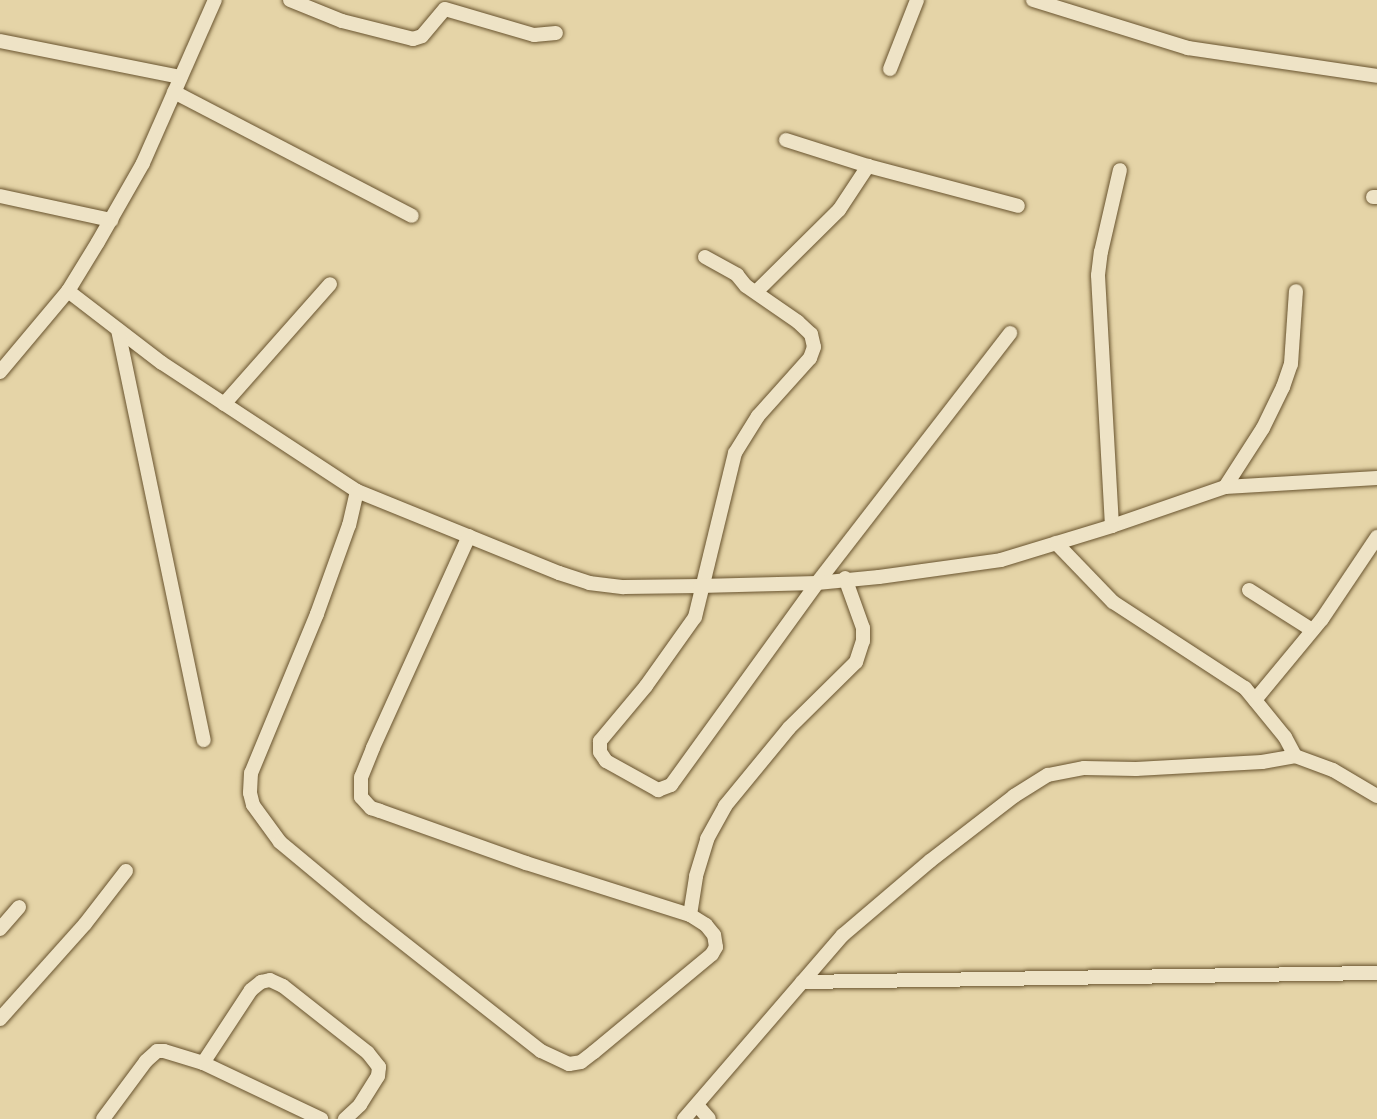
<!DOCTYPE html>
<style>
body{margin:0}
#map{position:relative;width:1377px;height:1119px;overflow:hidden;background:#e5d4a7;font-family:"EB Garamond",serif}
div>[style]{position:absolute}
.roads{filter:drop-shadow(0 0 2px #68532e) drop-shadow(0 0 2px #68532e)}
.street>*{height:14px;margin:-7px;padding:0 7px;transform-origin:7px;border-radius:7px;background:#eee3c6}
span{translate:-50% -50%;white-space:nowrap;text-align:center;line-height:1.15;-webkit-text-stroke:4.5px #eee3c6;paint-order:stroke}
</style>
<div id="map">
<div class="roads">
<div class="street">
<div style="left:290px;top:0;width:56px;rotate:22deg"></div>
<div style="left:342px;top:21px;width:73px;rotate:14.2deg"></div>
<div style="left:413px;top:39px;width:9px;rotate:-18deg"></div>
<div style="left:422px;top:36px;width:35px;rotate:-50deg"></div>
<div style="left:445px;top:9px;width:93px;rotate:16.3deg"></div>
<div style="left:534px;top:35px;width:22px;rotate:-5deg"></div>
<div style="left:1033px;top:0;width:162px;rotate:17.2deg"></div>
<div style="left:1188px;top:48px;width:191px;rotate:8.4deg"></div>
<div style="left:0;top:41px;width:184px;rotate:11.3deg"></div>
<div style="left:890px;top:69px;width:74px;rotate:-68.6deg"></div>
<div style="left:174px;top:92px;width:268px;rotate:27.5deg"></div>
<div style="left:786px;top:140px;width:86px;rotate:17.6deg"></div>
<div style="left:0;top:196px;width:114px;rotate:12.2deg"></div>
<div style="left:1373px;top:197px;width:4px"></div>
<div style="left:705px;top:257px;width:37px;rotate:29deg"></div>
<div style="left:737px;top:275px;width:14px;rotate:51deg"></div>
<div style="left:746px;top:286px;width:63px;rotate:34.7deg"></div>
<div style="left:798px;top:322px;width:18px;rotate:43deg"></div>
<div style="left:811px;top:334px;width:13px;rotate:77deg"></div>
<div style="left:814px;top:347px;width:12px;rotate:110deg"></div>
<div style="left:810px;top:358px;width:78px;rotate:131.9deg"></div>
<div style="left:758px;top:416px;width:44px;rotate:121.9deg"></div>
<div style="left:735px;top:453px;width:169px;rotate:103.7deg"></div>
<div style="left:695px;top:617px;width:85px;rotate:125.4deg"></div>
<div style="left:646px;top:686px;width:72px;rotate:129.9deg"></div>
<div style="left:600px;top:741px;width:11px;rotate:90deg"></div>
<div style="left:600px;top:752px;width:11px;rotate:56deg"></div>
<div style="left:606px;top:761px;width:60px;rotate:29.1deg"></div>
<div style="left:658px;top:790px;width:14px;rotate:-21deg"></div>
<div style="left:671px;top:785px;width:249px;rotate:-54.1deg"></div>
<div style="left:817px;top:583px;width:316px;rotate:-52.3deg"></div>
<div style="left:68px;top:291px;width:118px;rotate:37.5deg"></div>
<div style="left:162px;top:363px;width:233px;rotate:33.3deg"></div>
<div style="left:357px;top:491px;width:218px;rotate:22.1deg"></div>
<div style="left:559px;top:573px;width:32px;rotate:18deg"></div>
<div style="left:589px;top:583px;width:35px;rotate:7deg"></div>
<div style="left:624px;top:587px;width:76px;rotate:-0.8deg"></div>
<div style="left:700px;top:586px;width:117px;rotate:-1.5deg"></div>
<div style="left:817px;top:583px;width:62px;rotate:-5.5deg"></div>
<div style="left:879px;top:577px;width:123px;rotate:-7.9deg"></div>
<div style="left:1001px;top:560px;width:116px;rotate:-17deg"></div>
<div style="left:1112px;top:526px;width:120px;rotate:-19deg"></div>
<div style="left:1225px;top:487px;width:152px;rotate:-3.4deg"></div>
<div style="left:756px;top:292px;width:117px;rotate:-44.7deg"></div>
<div style="left:839px;top:210px;width:53px;rotate:-56.6deg"></div>
<div style="left:868px;top:166px;width:155px;rotate:14.9deg"></div>
<div style="left:118px;top:330px;width:419px;rotate:78.2deg"></div>
<div style="left:0;top:372px;width:106px;rotate:-50deg"></div>
<div style="left:68px;top:291px;width:57px;rotate:-58.5deg"></div>
<div style="left:98px;top:242px;width:91px;rotate:-60.3deg"></div>
<div style="left:143px;top:163px;width:178px;rotate:-66.2deg"></div>
<div style="left:224px;top:404px;width:160px;rotate:-48.5deg"></div>
<div style="left:1225px;top:487px;width:70px;rotate:-57.2deg"></div>
<div style="left:1263px;top:428px;width:46px;rotate:-64deg"></div>
<div style="left:1283px;top:387px;width:24px;rotate:-71deg"></div>
<div style="left:1291px;top:364px;width:73px;rotate:-86.1deg"></div>
<div style="left:357px;top:491px;width:35px;rotate:103deg"></div>
<div style="left:349px;top:525px;width:95px;rotate:109.8deg"></div>
<div style="left:317px;top:614px;width:172px;rotate:112.5deg"></div>
<div style="left:251px;top:773px;width:20px;rotate:93deg"></div>
<div style="left:250px;top:793px;width:12px;rotate:76deg"></div>
<div style="left:253px;top:805px;width:46px;rotate:53.9deg"></div>
<div style="left:280px;top:842px;width:114px;rotate:39.7deg"></div>
<div style="left:368px;top:915px;width:220px;rotate:38.2deg"></div>
<div style="left:541px;top:1051px;width:31px;rotate:25deg"></div>
<div style="left:569px;top:1064px;width:12px;rotate:-9deg"></div>
<div style="left:581px;top:1062px;width:16px;rotate:-38deg"></div>
<div style="left:594px;top:1052px;width:153px;rotate:-39.7deg"></div>
<div style="left:712px;top:954px;width:8px;rotate:-60deg"></div>
<div style="left:716px;top:947px;width:12px;rotate:-99deg"></div>
<div style="left:714px;top:935px;width:13px;rotate:-129deg"></div>
<div style="left:706px;top:925px;width:19px;rotate:-148deg"></div>
<div style="left:690px;top:915px;width:39px;rotate:-81deg"></div>
<div style="left:696px;top:876px;width:39px;rotate:-73deg"></div>
<div style="left:707px;top:839px;width:38px;rotate:-61deg"></div>
<div style="left:725px;top:806px;width:101px;rotate:-50.6deg"></div>
<div style="left:789px;top:728px;width:94px;rotate:-44.6deg"></div>
<div style="left:856px;top:662px;width:22px;rotate:-72deg"></div>
<div style="left:863px;top:641px;width:13px;rotate:-90deg"></div>
<div style="left:863px;top:628px;width:53px;rotate:-109.8deg"></div>
<div style="left:1112px;top:526px;width:251px;rotate:-93.2deg"></div>
<div style="left:1098px;top:275px;width:23px;rotate:-83deg"></div>
<div style="left:1101px;top:252px;width:84px;rotate:-77deg"></div>
<div style="left:469px;top:536px;width:233px;rotate:114.4deg"></div>
<div style="left:373px;top:748px;width:31px;rotate:112deg"></div>
<div style="left:361px;top:777px;width:20px;rotate:90deg"></div>
<div style="left:361px;top:797px;width:15px;rotate:48deg"></div>
<div style="left:371px;top:808px;width:9px;rotate:18deg"></div>
<div style="left:380px;top:811px;width:155px;rotate:19.6deg"></div>
<div style="left:526px;top:863px;width:172px;rotate:17.6deg"></div>
<div style="left:1056px;top:543px;width:82px;rotate:46deg"></div>
<div style="left:1113px;top:602px;width:158px;rotate:33.1deg"></div>
<div style="left:1245px;top:688px;width:63px;rotate:50.8deg"></div>
<div style="left:1285px;top:737px;width:21px;rotate:62deg"></div>
<div style="left:1249px;top:590px;width:75px;rotate:32.4deg"></div>
<div style="left:1255px;top:700px;width:105px;rotate:-50.4deg"></div>
<div style="left:1322px;top:619px;width:99px;rotate:-56.1deg"></div>
<div style="left:0;top:929px;width:29px;rotate:-49deg"></div>
<div style="left:802px;top:982px;width:575px;rotate:-0.9deg"></div>
<div style="left:0;top:1019px;width:127px;rotate:-48.2deg"></div>
<div style="left:85px;top:924px;width:67px;rotate:-52.3deg"></div>
<div style="left:203px;top:1063px;width:87px;rotate:-56.7deg"></div>
<div style="left:251px;top:990px;width:13px;rotate:-39deg"></div>
<div style="left:261px;top:982px;width:9px;rotate:-13deg"></div>
<div style="left:270px;top:980px;width:14px;rotate:25deg"></div>
<div style="left:283px;top:986px;width:108px;rotate:38.2deg"></div>
<div style="left:368px;top:1053px;width:18px;rotate:52deg"></div>
<div style="left:379px;top:1067px;width:9px;rotate:96deg"></div>
<div style="left:378px;top:1076px;width:34px;rotate:122deg"></div>
<div style="left:360px;top:1105px;width:21px;rotate:137deg"></div>
<div style="left:697px;top:1105px;width:18px;rotate:49deg"></div>
<div style="left:103px;top:1119px;width:72px;rotate:-53.4deg"></div>
<div style="left:146px;top:1061px;width:15px;rotate:-42deg"></div>
<div style="left:157px;top:1051px;width:7px"></div>
<div style="left:164px;top:1051px;width:41px;rotate:17.1deg"></div>
<div style="left:203px;top:1063px;width:131px;rotate:25.4deg"></div>
<div style="left:684px;top:1119px;width:243px;rotate:-49.2deg"></div>
<div style="left:843px;top:935px;width:114px;rotate:-40.4deg"></div>
<div style="left:930px;top:861px;width:106px;rotate:-37.7deg"></div>
<div style="left:1014px;top:796px;width:40px;rotate:-32deg"></div>
<div style="left:1048px;top:775px;width:37px;rotate:-11deg"></div>
<div style="left:1084px;top:768px;width:52px;rotate:1.1deg"></div>
<div style="left:1136px;top:769px;width:126px;rotate:-3.2deg"></div>
<div style="left:1262px;top:762px;width:34px;rotate:-10deg"></div>
<div style="left:1295px;top:756px;width:40px;rotate:20.2deg"></div>
<div style="left:1333px;top:770px;width:51px;rotate:30.6deg"></div>
</div>
</div>
</div>
